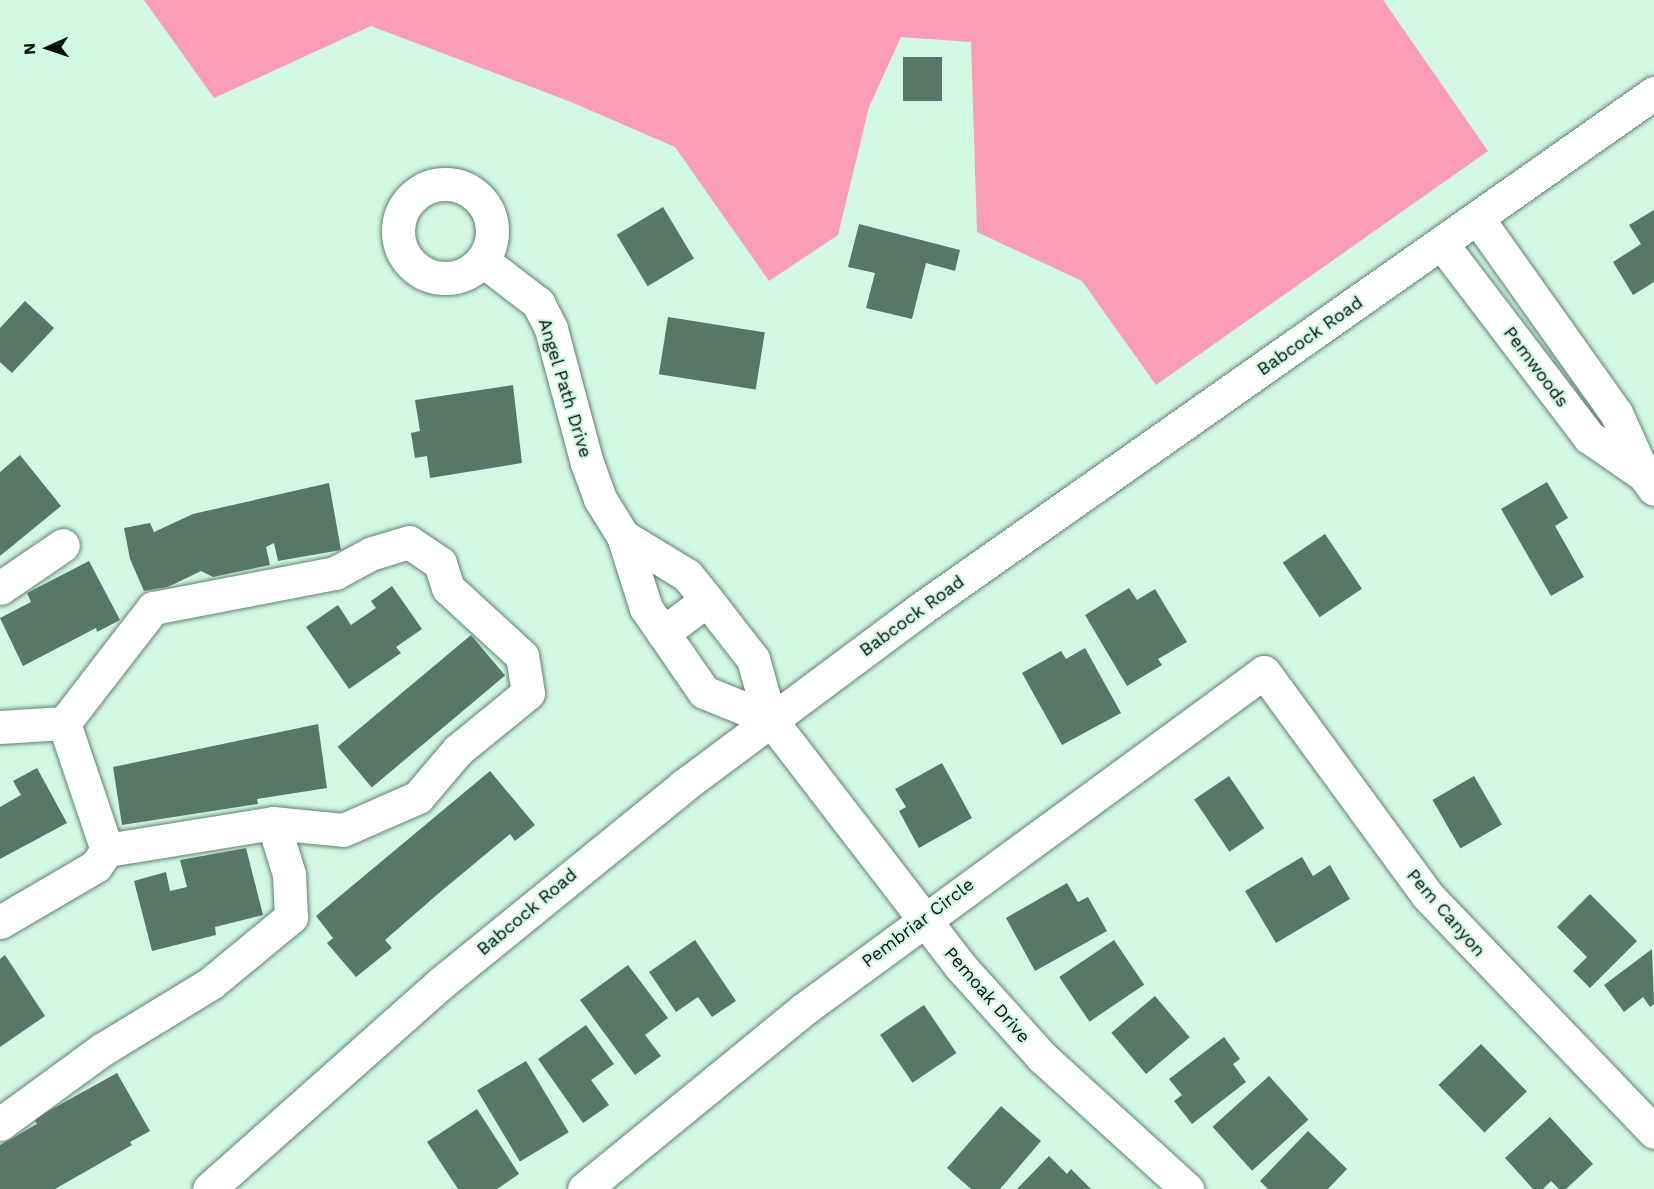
<!DOCTYPE html>
<style>
body{margin:0}
#map{position:relative;width:1654px;height:1189px;overflow:hidden;background:#d2f7e2;font-family:"Work Sans",sans-serif}
div>[style]{position:absolute}
.forest>*{inset:0;background:#fa9db7}
.building>*{inset:0;background:#577866;transform-origin:0 0}
.roads{filter:drop-shadow(0 0 2px #60816f) drop-shadow(0 0 2px #60816f)}
.minor>*{height:33px;margin:-16.5px;padding:0 16.5px;transform-origin:16.5px;border-radius:16.5px;background:#fff}
.minor>.ring{margin:-16.5px;padding:0;box-sizing:content-box;background:none;border:33px solid #fff;border-radius:50%}
.major>*{height:33px;margin:-16.5px;padding:0 16.5px;transform-origin:16.5px;border-radius:16.5px;background:#fff}
span{translate:-50% -50%;white-space:nowrap;text-align:center;line-height:1.15;-webkit-text-stroke:4.5px #d2f7e2;paint-order:stroke}
.street-label{font-size:18px;color:#05110a}
.north{position:absolute;left:18px;top:18px;width:60px;height:60px;-webkit-text-stroke:4px #d2f7e2;paint-order:stroke;rotate:267deg;font-size:16px;font-weight:700;line-height:24px;text-align:center;color:#05110a}
.north::after{content:'';display:block;margin:auto;width:21px;height:27px;background:#05110a;clip-path:polygon(50% 0,100% 100%,50% 72%,0 100%)}
</style>
<div id="map">
<div class="forest">
<div style="clip-path:polygon(144px 0,1383px 0,1488px 151px,1156px 385px,1082px 281px,977px 232px,971px 42px,901px 37px,869px 107px,838px 235px,769px 281px,675px 147px,571px 102px,371px 26px,214px 98px)"></div>
</div>
<div class="building">
<div style="left:903px;top:57px;width:39px;height:44px"></div>
<div style="left:663px;top:207px;width:60px;height:54px;rotate:59deg"></div>
<div style="clip-path:polygon(1654px 210px,1654px 282px,1633px 295px,1613px 262px,1641px 244px,1629px 225px)"></div>
<div style="clip-path:polygon(859px 224px,960px 250px,955px 271px,926px 263px,912px 319px,866px 308px,875px 273px,848px 267px)"></div>
<div style="clip-path:polygon(25px 301px,54px 328px,12px 373px,0 362px,0 328px)"></div>
<div style="left:668px;top:317px;width:98px;height:58px;rotate:9deg"></div>
<div style="clip-path:polygon(513px 385px,522px 463px,430px 478px,427px 456px,415px 458px,411px 433px,420px 431px,415px 400px)"></div>
<div style="clip-path:polygon(20px 455px,61px 506px,0 556px,0 472px)"></div>
<div style="clip-path:polygon(1547px 482px,1568px 518px,1555px 526px,1584px 577px,1551px 596px,1501px 509px)"></div>
<div style="clip-path:polygon(329px 483px,341px 550px,278px 561px,274px 543px,266px 547px,270px 565px,213px 577px,201px 571px,168px 587px,144px 591px,130px 559px,124px 528px,150px 523px,154px 532px,193px 514px)"></div>
<div style="left:1325px;top:534px;width:66px;height:51px;rotate:56deg"></div>
<div style="clip-path:polygon(89px 561px,120px 620px,97px 632px,96px 628px,23px 666px,0 618px,31px 602px,27px 593px)"></div>
<div style="clip-path:polygon(392px 586px,422px 629px,396px 647px,401px 653px,349px 689px,306px 627px,338px 605px,351px 625px,376px 608px,371px 601px)"></div>
<div style="clip-path:polygon(1129px 588px,1137px 600px,1155px 589px,1187px 642px,1158px 659px,1162px 665px,1127px 686px,1085px 615px)"></div>
<div style="left:471px;top:635px;width:53px;height:174px;rotate:50deg"></div>
<div style="clip-path:polygon(1085px 648px,1121px 713px,1062px 745px,1022px 673px,1061px 651px,1066px 659px)"></div>
<div style="clip-path:polygon(318px 724px,327px 788px,257px 799px,258px 804px,122px 825px,113px 767px)"></div>
<div style="clip-path:polygon(942px 763px,972px 818px,919px 848px,899px 811px,906px 807px,895px 789px)"></div>
<div style="clip-path:polygon(37px 768px,67px 823px,0 859px,0 807px,21px 795px,13px 781px)"></div>
<div style="clip-path:polygon(490px 771px,535px 825px,515px 841px,510px 834px,439px 893px,385px 940px,392px 948px,356px 977px,327px 943px,333px 938px,316px 916px)"></div>
<div style="left:1229px;top:776px;width:63px;height:42px;rotate:56deg"></div>
<div style="left:1474px;top:776px;width:56px;height:48px;rotate:60deg"></div>
<div style="clip-path:polygon(246px 848px,263px 915px,215px 927px,216px 935px,152px 951px,134px 881px,166px 872px,170px 891px,187px 887px,180px 860px)"></div>
<div style="clip-path:polygon(1302px 857px,1313px 876px,1330px 865px,1350px 899px,1276px 943px,1245px 891px)"></div>
<div style="clip-path:polygon(1067px 883px,1078px 902px,1088px 897px,1107px 931px,1035px 971px,1006px 918px)"></div>
<div style="clip-path:polygon(1590px 894px,1637px 941px,1590px 988px,1573px 971px,1587px 957px,1557px 927px)"></div>
<div style="clip-path:polygon(695px 940px,736px 1001px,712px 1017px,698px 997px,676px 1012px,649px 972px)"></div>
<div style="left:1114px;top:940px;width:54px;height:66px;rotate:56deg"></div>
<div style="clip-path:polygon(1652px 949px,1654px 1004px,1650px 1007px,1643px 997px,1624px 1012px,1604px 985px)"></div>
<div style="clip-path:polygon(5px 955px,45px 1016px,0 1047px,0 959px)"></div>
<div style="clip-path:polygon(628px 965px,668px 1018px,645px 1035px,661px 1056px,635px 1075px,580px 1000px)"></div>
<div style="left:1155px;top:996px;width:54px;height:57px;rotate:50deg"></div>
<div style="left:924px;top:1005px;width:58px;height:53px;rotate:56deg"></div>
<div style="clip-path:polygon(586px 1025px,614px 1064px,591px 1080px,609px 1105px,583px 1123px,538px 1059px)"></div>
<div style="clip-path:polygon(1224px 1037px,1240px 1059px,1233px 1064px,1246px 1082px,1192px 1124px,1174px 1101px,1182px 1095px,1169px 1079px)"></div>
<div style="left:1481px;top:1044px;width:66px;height:59px;rotate:46deg"></div>
<div style="left:526px;top:1061px;width:83px;height:57px;rotate:59deg"></div>
<div style="clip-path:polygon(117px 1073px,150px 1131px,130px 1142px,132px 1145px,55px 1189px,0 1189px,0 1145px,37px 1124px,34px 1119px)"></div>
<div style="left:1269px;top:1076px;width:59px;height:76px;rotate:48deg"></div>
<div style="clip-path:polygon(1001px 1106px,1041px 1141px,1000px 1189px,971px 1189px,947px 1168px)"></div>
<div style="clip-path:polygon(477px 1109px,519px 1174px,497px 1189px,458px 1189px,427px 1142px)"></div>
<div style="clip-path:polygon(1550px 1117px,1593px 1164px,1566px 1189px,1559px 1189px,1551px 1181px,1543px 1189px,1533px 1189px,1505px 1158px)"></div>
<div style="clip-path:polygon(1308px 1131px,1347px 1169px,1328px 1189px,1268px 1189px,1260px 1181px)"></div>
<div style="clip-path:polygon(1049px 1156px,1067px 1174px,1071px 1169px,1091px 1189px,1017px 1189px)"></div>
</div>
<div class="roads">
<div class="minor">
<div class="ring" style="left:398px;top:184px;width:61px;height:61px"></div>
<div style="left:1478px;top:219px;width:238px;rotate:54.6deg"></div>
<div style="left:1616px;top:413px;width:68px;rotate:65.7deg"></div>
<div style="left:1644px;top:475px;width:17px;rotate:54deg"></div>
<div style="left:1442px;top:244px;width:243px;rotate:52.7deg"></div>
<div style="left:1589px;top:437px;width:67px;rotate:34.6deg"></div>
<div style="left:482px;top:260px;width:71px;rotate:37.5deg"></div>
<div style="left:538px;top:303px;width:29px;rotate:63deg"></div>
<div style="left:551px;top:329px;width:139px;rotate:75deg"></div>
<div style="left:587px;top:463px;width:38px;rotate:70deg"></div>
<div style="left:600px;top:499px;width:44px;rotate:58.1deg"></div>
<div style="left:623px;top:536px;width:76px;rotate:72.3deg"></div>
<div style="left:646px;top:608px;width:102px;rotate:55.4deg"></div>
<div style="left:704px;top:692px;width:71px;rotate:22.2deg"></div>
<div style="left:623px;top:536px;width:75px;rotate:31.4deg"></div>
<div style="left:687px;top:575px;width:32px;rotate:51deg"></div>
<div style="left:707px;top:600px;width:75px;rotate:52.1deg"></div>
<div style="left:753px;top:659px;width:62px;rotate:74.2deg"></div>
<div style="left:770px;top:719px;width:313px;rotate:52.4deg"></div>
<div style="left:961px;top:967px;width:122px;rotate:48deg"></div>
<div style="left:1043px;top:1058px;width:195px;rotate:42.3deg"></div>
<div style="left:0;top:588px;width:76px;rotate:-34.3deg"></div>
<div style="left:663px;top:633px;width:55px;rotate:-36.9deg"></div>
<div style="left:0;top:727px;width:64px;rotate:-3.6deg"></div>
<div style="left:64px;top:723px;width:134px;rotate:71.3deg"></div>
<div style="left:107px;top:850px;width:19px;rotate:125deg"></div>
<div style="left:96px;top:866px;width:111px;rotate:149.7deg"></div>
<div style="left:107px;top:850px;width:168px;rotate:-9.2deg"></div>
<div style="left:0;top:1124px;width:127px;rotate:-36.1deg"></div>
<div style="left:103px;top:1049px;width:127px;rotate:-31.4deg"></div>
<div style="left:211px;top:983px;width:104px;rotate:-39.5deg"></div>
<div style="left:291px;top:917px;width:43px;rotate:-92.7deg"></div>
<div style="left:289px;top:874px;width:53px;rotate:-107.4deg"></div>
<div style="left:273px;top:823px;width:70px;rotate:5.7deg"></div>
<div style="left:343px;top:830px;width:82px;rotate:-23.7deg"></div>
<div style="left:418px;top:797px;width:62px;rotate:-49.6deg"></div>
<div style="left:458px;top:750px;width:90px;rotate:-39.2deg"></div>
<div style="left:528px;top:693px;width:37px;rotate:-99deg"></div>
<div style="left:522px;top:656px;width:100px;rotate:-137.4deg"></div>
<div style="left:448px;top:588px;width:26px;rotate:-108deg"></div>
<div style="left:440px;top:563px;width:37px;rotate:-146deg"></div>
<div style="left:409px;top:542px;width:39px;rotate:163deg"></div>
<div style="left:372px;top:553px;width:42px;rotate:151.6deg"></div>
<div style="left:335px;top:573px;width:185px;rotate:169.1deg"></div>
<div style="left:153px;top:608px;width:145px;rotate:127.7deg"></div>
<div style="left:584px;top:1189px;width:284px;rotate:-39.3deg"></div>
<div style="left:804px;top:1009px;width:570px;rotate:-36.23deg"></div>
<div style="left:1264px;top:672px;width:276px;rotate:53.8deg"></div>
<div style="left:1427px;top:895px;width:328px;rotate:46.2deg"></div>
</div>
<div class="major">
<div style="left:209px;top:1189px;width:310px;rotate:-41.6deg"></div>
<div style="left:441px;top:983px;width:312px;rotate:-39.1deg"></div>
<div style="left:683px;top:786px;width:294px;rotate:-36.7deg"></div>
<div style="left:919px;top:610px;width:899px;rotate:-35.12deg"></div>
</div>
</div>
<div class="street-label">
<span style="left:1310px;top:336px;rotate:-35deg">Babcock Road</span>
<span style="left:1536px;top:367px;rotate:53deg">Pemwoods</span>
<span style="left:565px;top:388px;rotate:73deg">Angel Path Drive</span>
<span style="left:912px;top:616px;rotate:-36deg">Babcock Road</span>
<span style="left:527px;top:912px;rotate:-40deg">Babcock Road</span>
<span style="left:1446px;top:913px;rotate:49deg">Pem Canyon</span>
<span style="left:918px;top:923px;rotate:-37deg">Pembriar Circle</span>
<span style="left:987px;top:995px;rotate:49deg">Pemoak Drive</span>
</div>
<div class="north">N</div>
</div>
